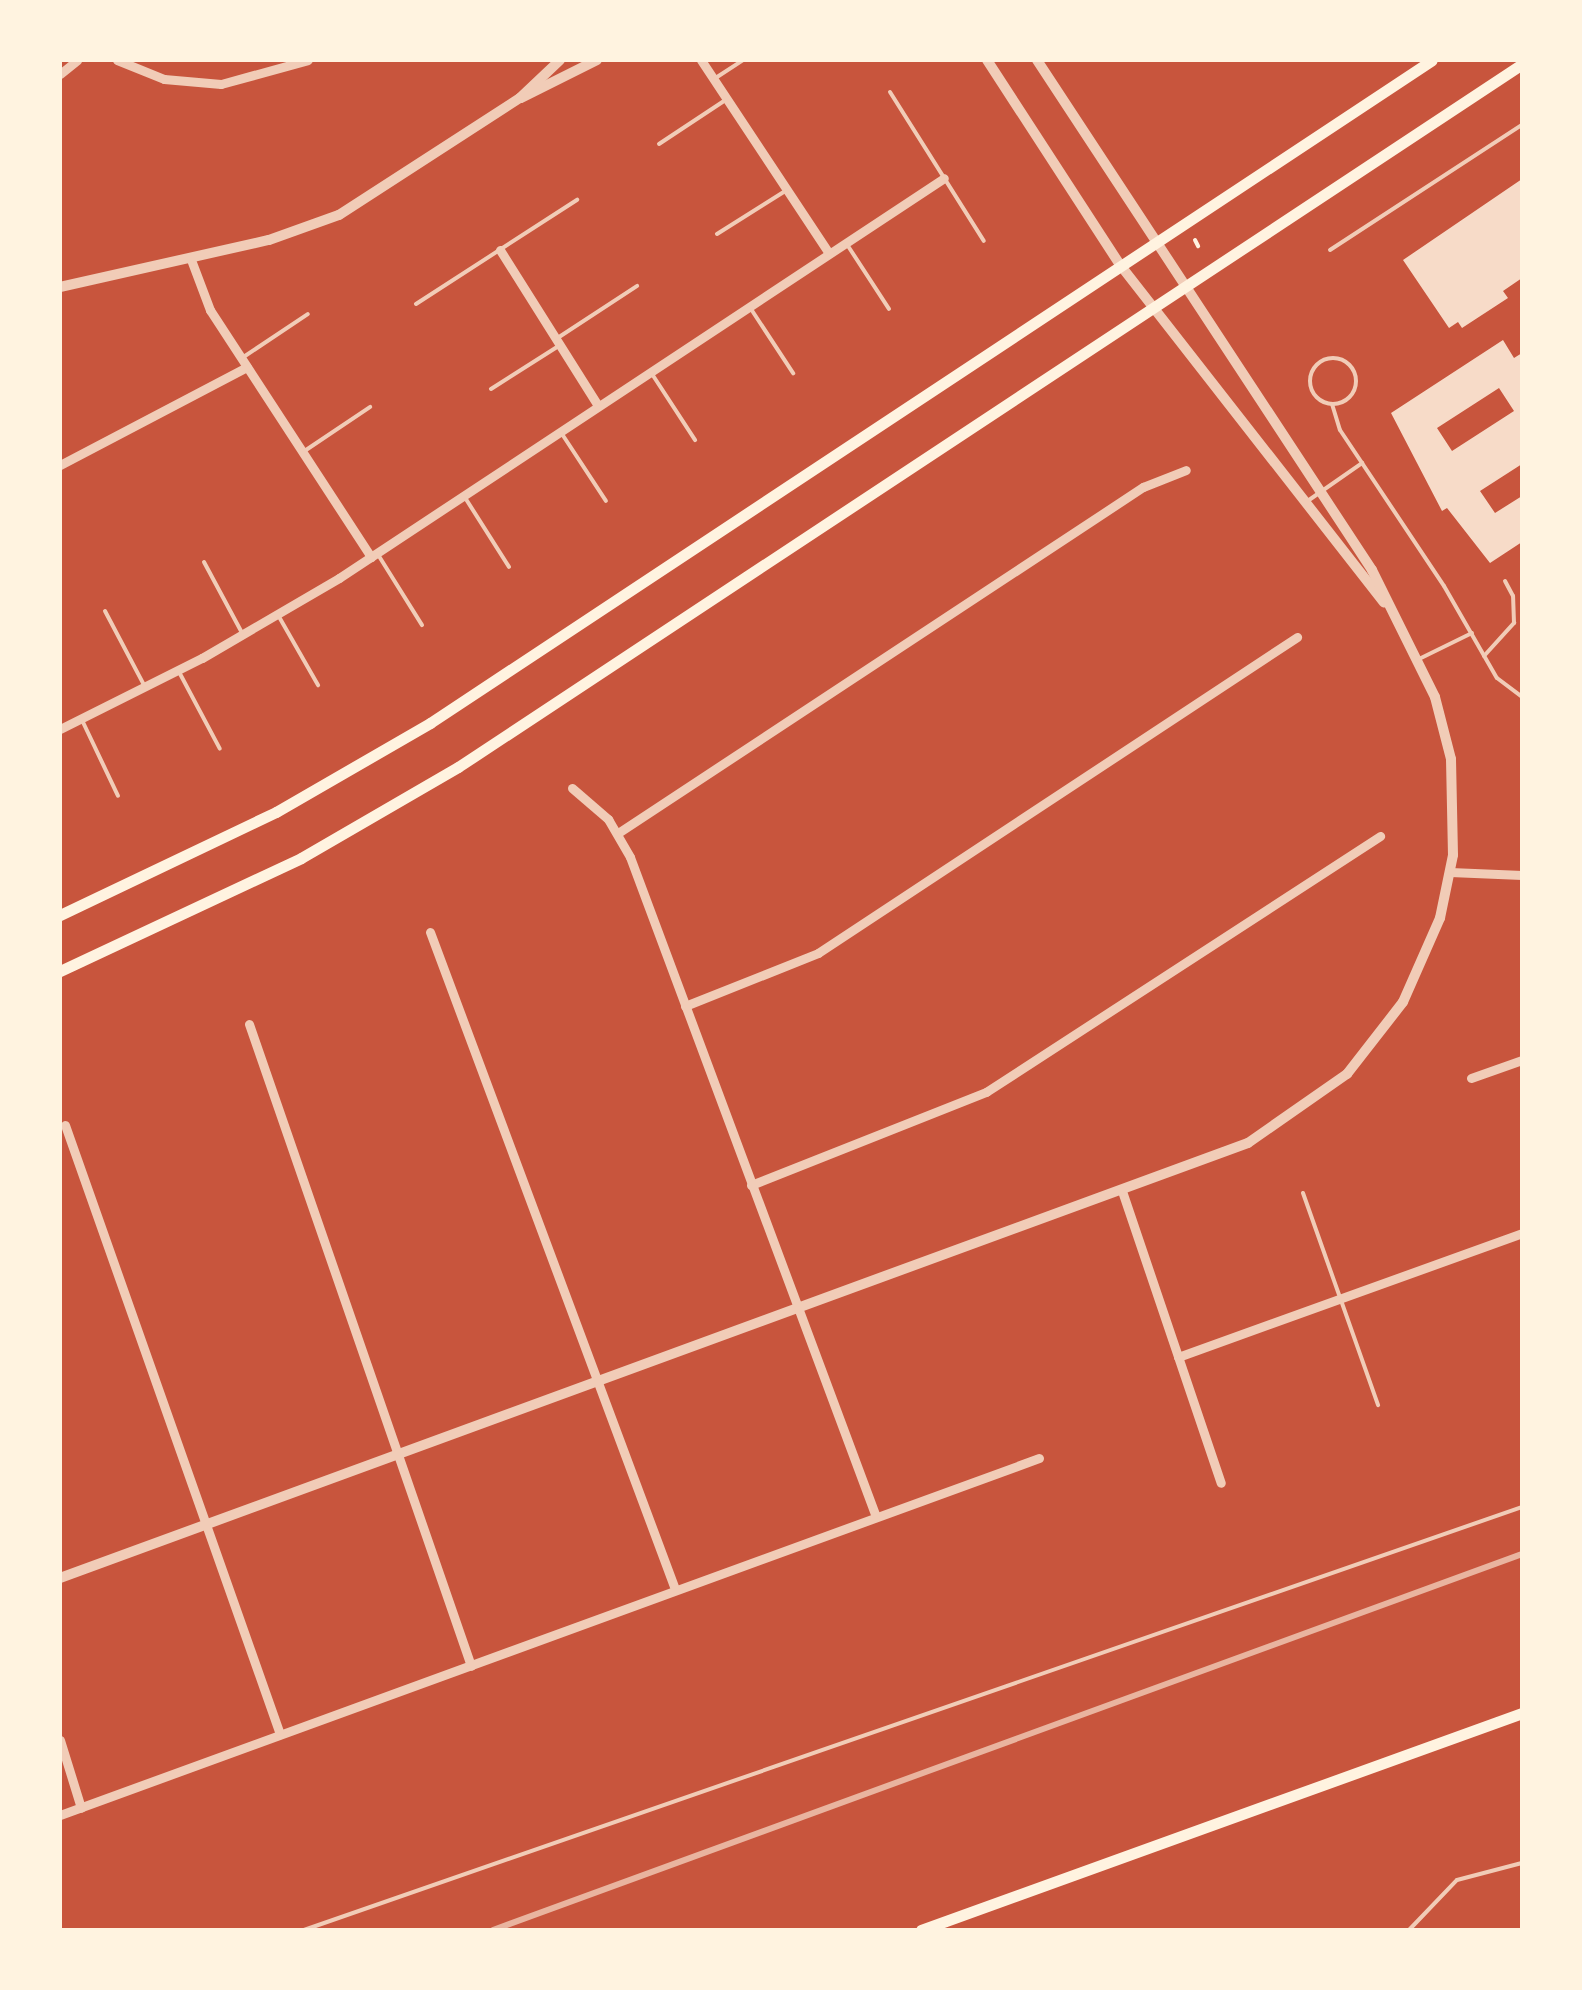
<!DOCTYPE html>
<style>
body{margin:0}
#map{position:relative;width:1582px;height:1990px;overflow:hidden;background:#c8553d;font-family:"Sofia Sans Condensed",sans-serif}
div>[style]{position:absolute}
.building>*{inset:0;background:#f7dbc8}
.path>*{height:4px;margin:-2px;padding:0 2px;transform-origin:2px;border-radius:2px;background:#fff3e0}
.service>*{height:4px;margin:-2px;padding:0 2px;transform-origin:2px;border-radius:2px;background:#f1ccb7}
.service>.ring{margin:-2px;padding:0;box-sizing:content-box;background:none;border:4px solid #f1ccb7;border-radius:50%}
.minor>*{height:9px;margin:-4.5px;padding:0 4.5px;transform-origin:4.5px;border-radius:4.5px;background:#f1ccb7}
.tertiary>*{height:10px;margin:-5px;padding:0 5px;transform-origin:5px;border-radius:5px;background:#f1ccb7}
.secondary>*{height:11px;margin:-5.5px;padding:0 5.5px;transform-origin:5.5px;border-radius:5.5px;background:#fff3e0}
.rail>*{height:6px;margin:-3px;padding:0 3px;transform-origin:3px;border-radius:3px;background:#e9b49f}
span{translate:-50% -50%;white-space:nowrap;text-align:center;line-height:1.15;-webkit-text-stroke:8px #fff3e0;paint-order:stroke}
.frame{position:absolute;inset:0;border:62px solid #fff3e0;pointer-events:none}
</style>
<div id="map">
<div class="building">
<div style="clip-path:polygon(1522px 179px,1522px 278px,1503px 291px,1508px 298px,1462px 328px,1458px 322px,1449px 328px,1403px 260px)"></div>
<div style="clip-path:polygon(evenodd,1503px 340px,1514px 358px,1522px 353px,1522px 464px,1480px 491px,1495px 513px,1522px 496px,1522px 542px,1490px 563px,1447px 508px,1442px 511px,1391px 413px,1503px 340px,1499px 388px,1514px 411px,1452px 451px,1437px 428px,1499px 388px)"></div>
</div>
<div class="path">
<div style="left:1195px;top:240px;width:7px;rotate:63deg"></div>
</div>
<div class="service">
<div style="left:714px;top:79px;width:35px;rotate:-33deg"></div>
<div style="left:890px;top:92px;width:176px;rotate:57.8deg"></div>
<div style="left:659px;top:144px;width:82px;rotate:-33.5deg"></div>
<div style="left:717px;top:234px;width:83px;rotate:-32.2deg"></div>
<div style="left:848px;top:246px;width:75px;rotate:56.9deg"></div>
<div style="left:1330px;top:250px;width:229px;rotate:-33.1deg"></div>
<div style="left:416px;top:304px;width:192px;rotate:-32.9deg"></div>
<div style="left:751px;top:309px;width:77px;rotate:56.7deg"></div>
<div style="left:556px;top:339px;width:97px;rotate:-33.2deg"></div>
<div style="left:242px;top:358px;width:79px;rotate:-33.7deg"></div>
<div class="ring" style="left:1310px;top:358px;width:42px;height:42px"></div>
<div style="left:652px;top:374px;width:79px;rotate:56.9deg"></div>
<div style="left:491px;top:389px;width:82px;rotate:-32.5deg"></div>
<div style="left:1332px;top:404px;width:27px;rotate:73deg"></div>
<div style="left:1340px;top:430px;width:187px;rotate:56.3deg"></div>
<div style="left:1444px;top:586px;width:106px;rotate:60.1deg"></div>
<div style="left:1497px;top:678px;width:31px;rotate:37deg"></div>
<div style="left:562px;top:434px;width:80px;rotate:56.7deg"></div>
<div style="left:303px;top:452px;width:81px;rotate:-33.9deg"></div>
<div style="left:464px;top:496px;width:84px;rotate:57.6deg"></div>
<div style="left:1309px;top:500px;width:65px;rotate:-34.9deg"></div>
<div style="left:377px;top:553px;width:85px;rotate:58deg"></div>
<div style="left:204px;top:562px;width:78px;rotate:61.8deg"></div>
<div style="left:105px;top:611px;width:86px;rotate:62.2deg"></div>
<div style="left:278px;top:615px;width:81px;rotate:60.3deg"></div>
<div style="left:1484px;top:656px;width:45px;rotate:-47.7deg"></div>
<div style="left:1514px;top:623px;width:27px;rotate:-92deg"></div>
<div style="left:1513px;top:596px;width:17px;rotate:-118deg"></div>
<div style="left:1419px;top:659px;width:59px;rotate:-26.1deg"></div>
<div style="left:178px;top:670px;width:89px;rotate:62deg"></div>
<div style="left:81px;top:718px;width:86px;rotate:64.6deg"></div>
<div style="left:1303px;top:1193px;width:225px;rotate:70.5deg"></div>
<div style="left:304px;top:1930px;width:1289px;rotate:-19.15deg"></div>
<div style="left:1409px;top:1930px;width:69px;rotate:-46.2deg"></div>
<div style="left:1457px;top:1880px;width:67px;rotate:-14.7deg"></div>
</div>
<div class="minor">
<div style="left:117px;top:60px;width:51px;rotate:22deg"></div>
<div style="left:164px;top:79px;width:57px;rotate:5deg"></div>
<div style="left:221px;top:84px;width:90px;rotate:-15.4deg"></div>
<div style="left:701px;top:60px;width:230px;rotate:56.5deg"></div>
<div style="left:60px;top:74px;width:22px;rotate:-39deg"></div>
<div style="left:500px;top:250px;width:182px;rotate:57.8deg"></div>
<div style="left:190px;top:257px;width:57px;rotate:69.3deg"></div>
<div style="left:210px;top:310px;width:295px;rotate:56.9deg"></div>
<div style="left:60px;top:465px;width:211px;rotate:-27.7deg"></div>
<div style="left:60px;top:729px;width:159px;rotate:-26.6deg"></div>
<div style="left:202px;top:658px;width:159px;rotate:-30.3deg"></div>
<div style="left:339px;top:578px;width:725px;rotate:-33.47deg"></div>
<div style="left:572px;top:788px;width:48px;rotate:40.7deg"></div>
<div style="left:608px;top:819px;width:44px;rotate:59.9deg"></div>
<div style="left:630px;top:857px;width:701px;rotate:69.55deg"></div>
<div style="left:618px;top:833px;width:629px;rotate:-33.39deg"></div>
<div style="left:1143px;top:487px;width:46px;rotate:-21.6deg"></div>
<div style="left:1450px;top:872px;width:72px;rotate:2.4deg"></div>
<div style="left:430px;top:932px;width:701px;rotate:69.55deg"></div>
<div style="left:685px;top:1006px;width:143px;rotate:-21.7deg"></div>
<div style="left:818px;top:953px;width:574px;rotate:-33.41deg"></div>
<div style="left:249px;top:1024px;width:679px;rotate:70.92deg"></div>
<div style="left:1471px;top:1078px;width:54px;rotate:-19.4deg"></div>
<div style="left:65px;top:1125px;width:646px;rotate:70.56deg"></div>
<div style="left:751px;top:1185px;width:253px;rotate:-21.6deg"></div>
<div style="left:986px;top:1092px;width:470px;rotate:-33deg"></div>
<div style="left:1122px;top:1191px;width:308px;rotate:71.3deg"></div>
<div style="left:1178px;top:1357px;width:366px;rotate:-19.8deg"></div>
<div style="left:60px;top:1740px;width:71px;rotate:72.8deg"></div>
<div style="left:60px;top:1815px;width:1042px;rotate:-20.03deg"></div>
</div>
<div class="tertiary">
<div style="left:987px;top:60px;width:246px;rotate:57deg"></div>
<div style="left:1121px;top:266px;width:427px;rotate:52deg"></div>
<div style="left:521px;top:98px;width:85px;rotate:-26.6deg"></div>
<div style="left:60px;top:287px;width:214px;rotate:-12.7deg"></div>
<div style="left:269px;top:240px;width:74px;rotate:-19.7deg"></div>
<div style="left:339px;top:215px;width:216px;rotate:-32.9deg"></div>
<div style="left:520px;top:98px;width:55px;rotate:-43.5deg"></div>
<div style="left:60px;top:1578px;width:1265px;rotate:-20.11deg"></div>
<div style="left:1248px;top:1143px;width:121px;rotate:-34.9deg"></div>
<div style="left:1347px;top:1074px;width:91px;rotate:-52.1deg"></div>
<div style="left:1403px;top:1002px;width:92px;rotate:-66.2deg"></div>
<div style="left:1440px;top:918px;width:64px;rotate:-78.3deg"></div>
<div style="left:1453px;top:855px;width:96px;rotate:-91.2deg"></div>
<div style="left:1451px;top:759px;width:64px;rotate:-104.5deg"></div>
<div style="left:1435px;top:697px;width:142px;rotate:-116.4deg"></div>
<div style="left:1372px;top:570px;width:610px;rotate:-123.3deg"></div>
</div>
<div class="secondary">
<div style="left:60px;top:915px;width:239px;rotate:-25.5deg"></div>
<div style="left:276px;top:812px;width:178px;rotate:-30deg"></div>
<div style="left:430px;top:723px;width:1201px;rotate:-33.49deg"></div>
<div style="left:60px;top:971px;width:266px;rotate:-25.1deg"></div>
<div style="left:301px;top:858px;width:181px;rotate:-30.1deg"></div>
<div style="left:458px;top:767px;width:1275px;rotate:-33.45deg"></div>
<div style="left:921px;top:1930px;width:639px;rotate:-19.85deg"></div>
</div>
<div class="rail">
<div style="left:493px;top:1930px;width:1096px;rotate:-20.07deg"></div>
</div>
<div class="frame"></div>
</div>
